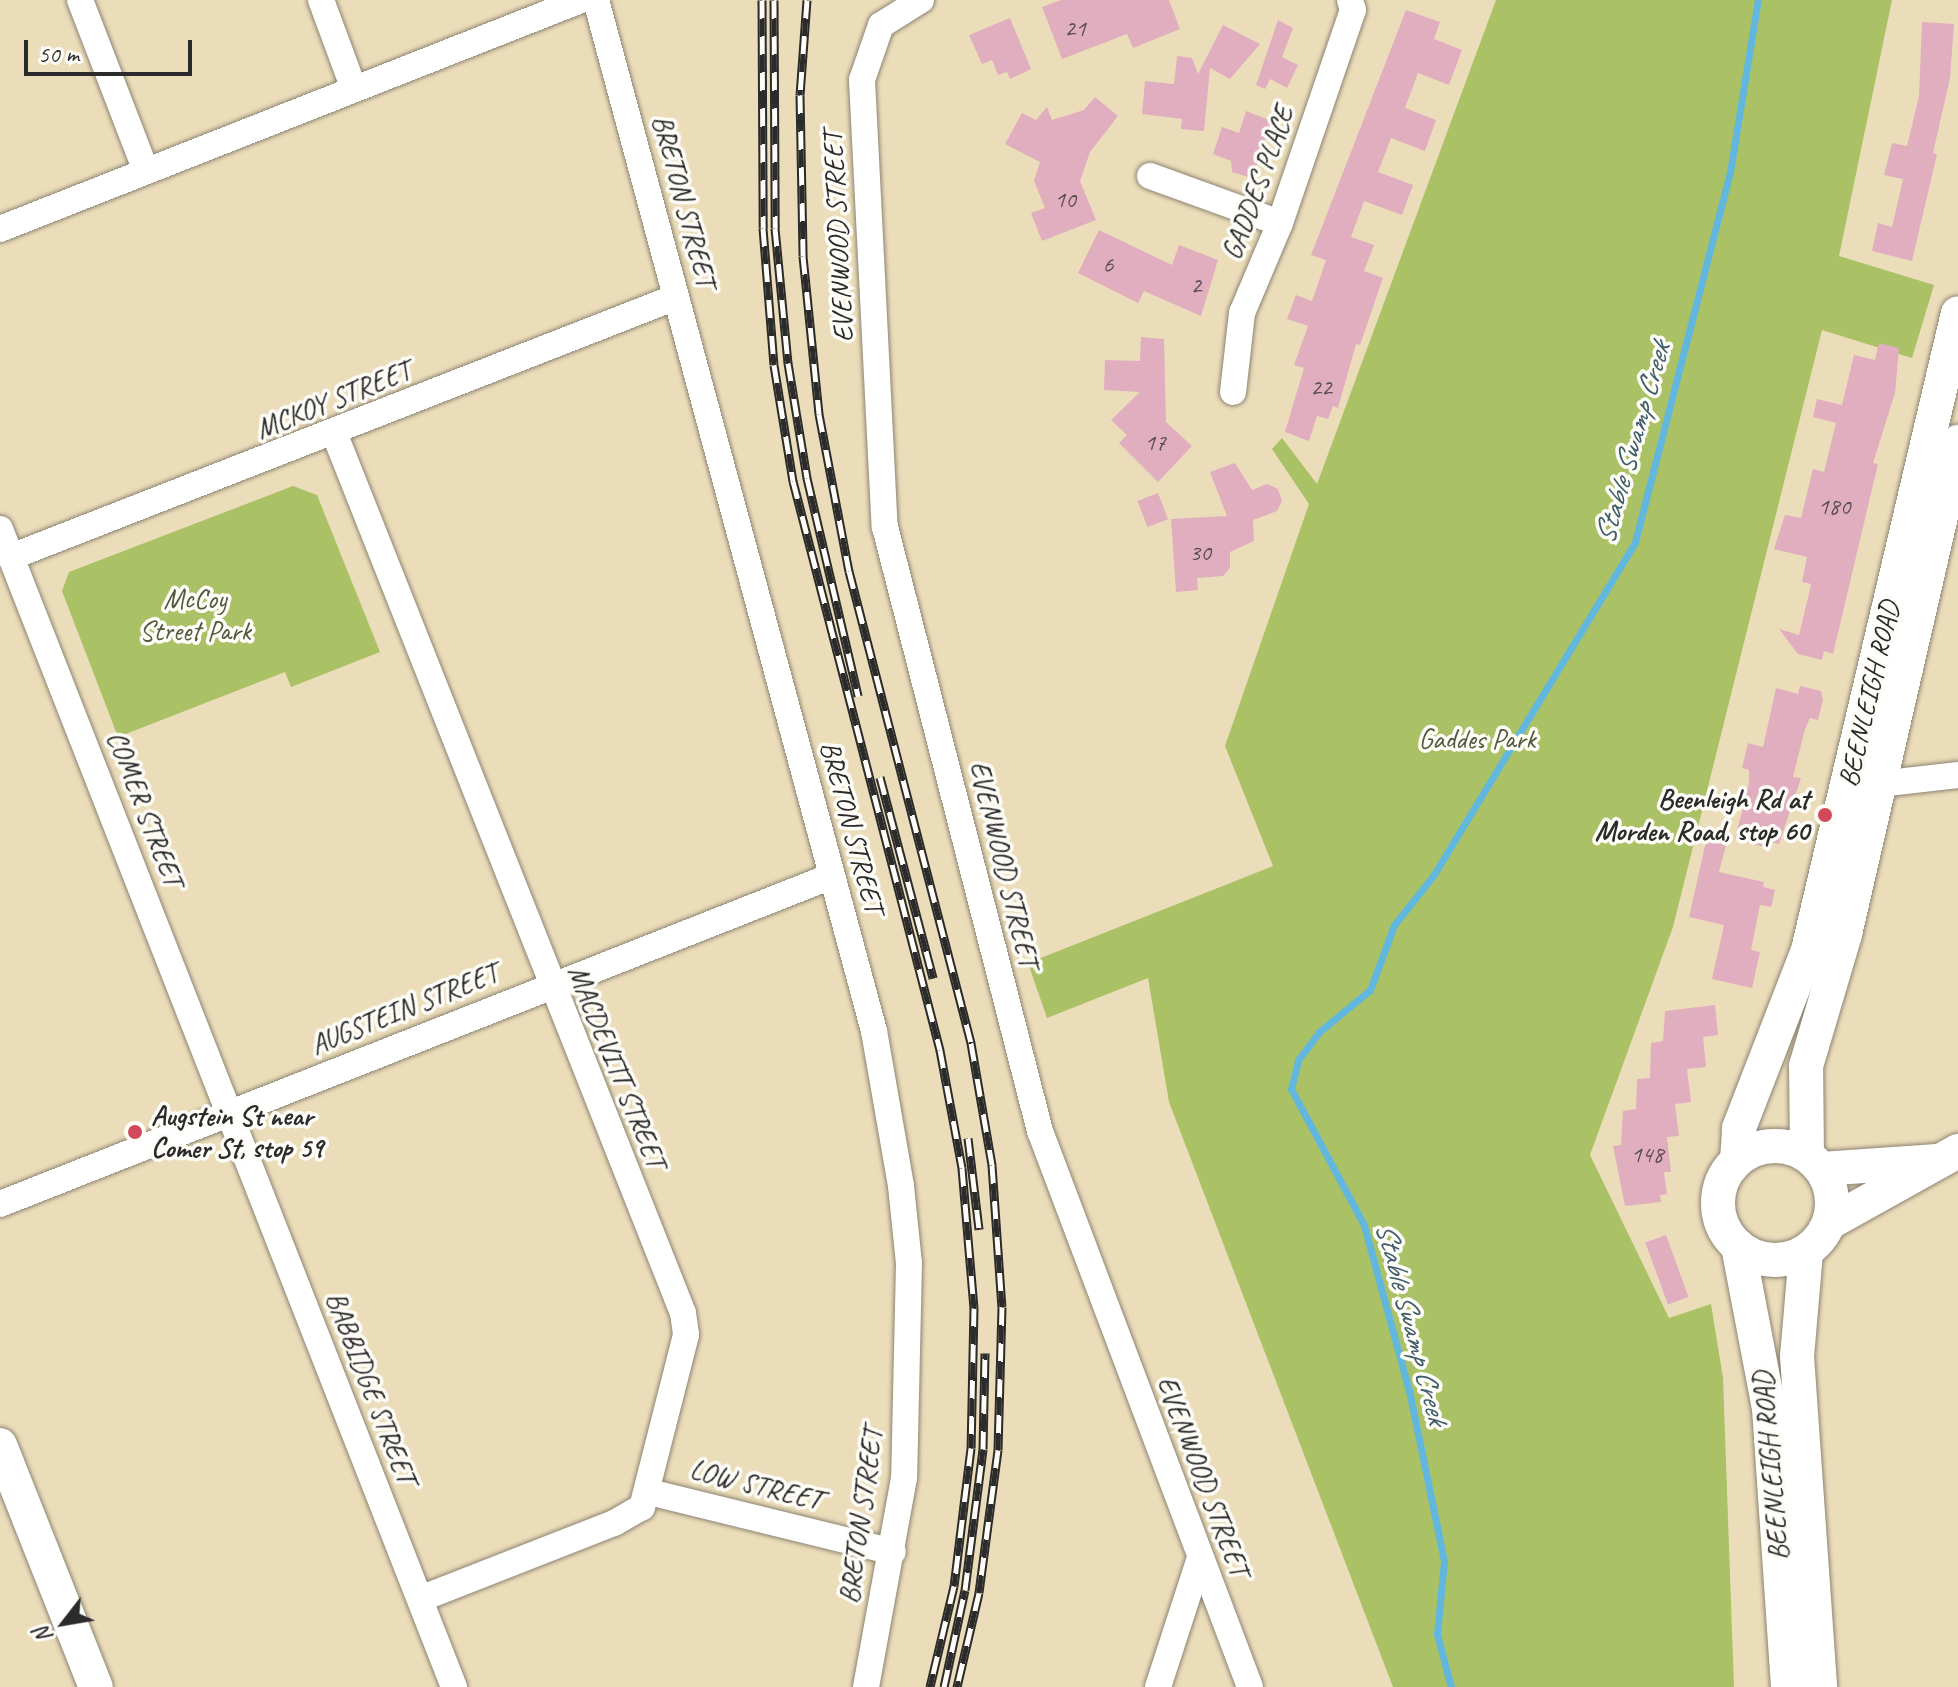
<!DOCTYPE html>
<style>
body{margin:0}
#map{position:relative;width:1958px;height:1687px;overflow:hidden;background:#ecddba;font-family:Caveat,sans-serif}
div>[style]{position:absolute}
.green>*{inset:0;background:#aac165}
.stream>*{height:7px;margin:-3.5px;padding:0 3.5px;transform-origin:3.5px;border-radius:3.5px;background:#62b7de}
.building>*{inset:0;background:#e1aebf;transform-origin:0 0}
.roads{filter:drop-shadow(0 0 2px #8c8472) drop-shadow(0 0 2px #8c8472)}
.minor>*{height:26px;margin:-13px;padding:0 13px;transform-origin:13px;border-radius:13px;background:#fff}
.major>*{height:34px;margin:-17px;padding:0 17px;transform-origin:17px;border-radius:17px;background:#fff}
.major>.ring{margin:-17px;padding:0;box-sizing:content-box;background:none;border:34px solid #fff;border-radius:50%}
.rail>*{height:9px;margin-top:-4.5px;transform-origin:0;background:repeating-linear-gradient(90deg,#fdfcf7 0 18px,#2b2b2b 0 36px);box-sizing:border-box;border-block:2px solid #2b2b2b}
.dots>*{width:22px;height:22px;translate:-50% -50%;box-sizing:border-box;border:4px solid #fdfcf7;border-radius:50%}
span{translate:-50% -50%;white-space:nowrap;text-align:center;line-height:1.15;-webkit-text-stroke:7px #fdfcf7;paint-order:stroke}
.number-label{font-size:24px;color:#584c50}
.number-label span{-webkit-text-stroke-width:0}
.street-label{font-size:28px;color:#2b2b2b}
.park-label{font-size:28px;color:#51583c}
.poi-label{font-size:28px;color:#2b2b2b;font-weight:700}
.right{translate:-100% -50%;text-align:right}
.left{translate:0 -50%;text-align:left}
.water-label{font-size:30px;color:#3e5c6a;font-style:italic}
.north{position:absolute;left:24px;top:1583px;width:80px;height:80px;-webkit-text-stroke:6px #fdfcf7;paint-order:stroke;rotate:239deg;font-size:22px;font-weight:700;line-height:32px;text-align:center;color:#2b2b2b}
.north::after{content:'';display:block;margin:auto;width:28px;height:36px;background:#2b2b2b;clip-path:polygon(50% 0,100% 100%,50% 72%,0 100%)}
.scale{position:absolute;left:24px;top:40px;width:168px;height:36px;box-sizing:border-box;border:4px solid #2b2b2b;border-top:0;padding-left:10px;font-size:24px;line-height:28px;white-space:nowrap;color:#2b2b2b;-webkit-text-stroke:6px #fdfcf7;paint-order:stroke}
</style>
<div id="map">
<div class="green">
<div style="clip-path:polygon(1496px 0,1892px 0,1839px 256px,1934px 285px,1912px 358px,1822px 330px,1673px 927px,1590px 1155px,1669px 1318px,1711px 1304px,1723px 1378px,1734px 1687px,1393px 1687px,1169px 1102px,1148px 978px,1047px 1018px,1028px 963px,1273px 866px,1225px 746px,1309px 504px,1272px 449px,1282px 438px,1317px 484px)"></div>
<div style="clip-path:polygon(293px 486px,317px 495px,380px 652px,291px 687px,285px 672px,118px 737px,62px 591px,69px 572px)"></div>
</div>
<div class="stream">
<div style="left:1451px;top:1687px;width:55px;rotate:-104.8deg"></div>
<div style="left:1437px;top:1634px;width:73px;rotate:-84.5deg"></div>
<div style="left:1444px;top:1561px;width:174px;rotate:-101.6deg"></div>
<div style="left:1409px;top:1391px;width:172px;rotate:-105.2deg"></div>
<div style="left:1364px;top:1225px;width:154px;rotate:-118.2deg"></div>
<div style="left:1291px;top:1089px;width:30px;rotate:-76deg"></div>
<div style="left:1298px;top:1060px;width:35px;rotate:-53deg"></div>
<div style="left:1319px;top:1032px;width:66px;rotate:-39.5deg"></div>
<div style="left:1370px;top:990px;width:69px;rotate:-69.7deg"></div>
<div style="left:1394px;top:925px;width:63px;rotate:-51.5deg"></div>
<div style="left:1433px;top:876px;width:390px;rotate:-58.8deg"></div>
<div style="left:1635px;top:542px;width:382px;rotate:-75.6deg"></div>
<div style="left:1730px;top:172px;width:174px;rotate:-80.8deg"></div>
</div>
<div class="building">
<div style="clip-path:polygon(1061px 0,1169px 0,1180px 29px,1133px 48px,1127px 34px,1062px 59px,1042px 7px)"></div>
<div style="clip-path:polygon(1406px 10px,1440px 22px,1434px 39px,1462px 50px,1449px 85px,1418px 73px,1405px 108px,1436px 120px,1425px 151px,1391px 138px,1378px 172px,1413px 185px,1402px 215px,1364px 201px,1351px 237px,1374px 245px,1364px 271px,1383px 278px,1360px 345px,1356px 344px,1338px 408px,1333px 406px,1328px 419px,1317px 416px,1309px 441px,1285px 432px,1304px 368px,1294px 365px,1308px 326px,1287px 319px,1296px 295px,1312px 301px,1326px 260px,1311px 255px)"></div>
<div style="clip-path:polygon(1010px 18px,1031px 69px,1010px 79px,1007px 72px,998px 75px,992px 60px,982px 64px,969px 35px)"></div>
<div style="clip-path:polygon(1278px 20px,1293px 28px,1282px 57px,1298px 65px,1287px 88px,1270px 79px,1265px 89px,1256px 85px)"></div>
<div style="clip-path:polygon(1922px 22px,1954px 24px,1950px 78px,1933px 153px,1937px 154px,1912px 261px,1872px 251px,1878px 223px,1892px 227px,1903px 179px,1884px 175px,1892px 143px,1907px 146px,1919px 96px)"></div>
<div style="clip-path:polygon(1223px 25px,1260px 44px,1230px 79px,1210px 68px,1204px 131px,1181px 129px,1182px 119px,1142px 114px,1145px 81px,1174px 84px,1177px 56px,1192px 58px,1198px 74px)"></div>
<div style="clip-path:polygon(1095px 97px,1118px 116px,1090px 152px,1080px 181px,1096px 220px,1042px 241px,1031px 213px,1045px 208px,1034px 181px,1040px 162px,1005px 144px,1022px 113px,1036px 120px,1047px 107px,1052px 120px,1084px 110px)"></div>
<div style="clip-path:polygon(1246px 111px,1272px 121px,1252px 178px,1232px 172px,1231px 161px,1213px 154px,1222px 127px,1239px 133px)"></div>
<div style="clip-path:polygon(1099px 230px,1172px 265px,1179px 245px,1218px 260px,1201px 316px,1144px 291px,1138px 303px,1078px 273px)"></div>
<div style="clip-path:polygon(1141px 337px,1164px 339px,1166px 422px,1192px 446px,1158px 482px,1119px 443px,1127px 435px,1111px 420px,1140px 392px,1104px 390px,1105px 360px,1140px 361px)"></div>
<div style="clip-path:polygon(1879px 343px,1899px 348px,1895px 393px,1873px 463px,1878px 464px,1833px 654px,1824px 651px,1822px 660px,1798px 654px,1779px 629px,1799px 635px,1810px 589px,1811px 584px,1802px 582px,1807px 557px,1774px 549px,1785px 515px,1801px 518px,1813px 469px,1824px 472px,1836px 423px,1813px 417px,1817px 399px,1842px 405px,1854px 355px,1875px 360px)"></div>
<div style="clip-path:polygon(1235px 463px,1252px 490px,1267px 484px,1278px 489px,1282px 501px,1277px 511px,1253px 520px,1254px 541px,1230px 552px,1230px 568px,1223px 576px,1197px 578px,1198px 590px,1176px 592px,1171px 519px,1227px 516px,1210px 472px)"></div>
<div style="left:1158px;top:493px;width:28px;height:22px;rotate:69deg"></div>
<div style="clip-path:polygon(1800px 686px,1821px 691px,1823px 700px,1818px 720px,1810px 718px,1805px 729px,1793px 777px,1801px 778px,1779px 844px,1766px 841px,1764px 847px,1735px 839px,1749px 783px,1749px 770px,1742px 768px,1748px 743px,1763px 747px,1776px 688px,1798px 694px)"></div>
<div style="clip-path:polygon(1708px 833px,1728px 838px,1719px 872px,1764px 882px,1763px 887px,1775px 890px,1771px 907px,1760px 905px,1751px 950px,1760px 952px,1752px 988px,1712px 979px,1724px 925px,1689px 917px)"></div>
<div style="clip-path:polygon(1715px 1005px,1718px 1035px,1703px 1037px,1706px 1067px,1687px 1069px,1691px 1102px,1675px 1104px,1679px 1136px,1667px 1137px,1671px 1172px,1664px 1172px,1667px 1194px,1660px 1195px,1661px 1202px,1625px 1206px,1613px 1146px,1621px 1145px,1623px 1111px,1636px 1109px,1637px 1079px,1650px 1078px,1651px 1043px,1663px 1041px,1665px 1011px)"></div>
<div style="left:1666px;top:1235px;width:66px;height:22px;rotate:70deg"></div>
</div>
<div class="roads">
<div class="minor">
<div style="left:80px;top:0;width:183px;rotate:68.9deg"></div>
<div style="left:321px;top:0;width:95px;rotate:69.7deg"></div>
<div style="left:596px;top:0;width:1068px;rotate:74.91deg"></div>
<div style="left:874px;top:1031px;width:157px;rotate:80.1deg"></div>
<div style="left:901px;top:1186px;width:77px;rotate:84.1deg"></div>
<div style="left:909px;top:1263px;width:215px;rotate:91.3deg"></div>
<div style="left:904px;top:1478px;width:212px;rotate:100.3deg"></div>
<div style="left:921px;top:0;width:47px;rotate:148deg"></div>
<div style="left:881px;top:25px;width:58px;rotate:109.1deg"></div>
<div style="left:862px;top:80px;width:448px;rotate:87.1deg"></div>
<div style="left:885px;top:527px;width:624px;rotate:75.61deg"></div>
<div style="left:1040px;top:1131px;width:594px;rotate:69.31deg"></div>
<div style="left:1150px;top:176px;width:138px;rotate:19.9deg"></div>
<div style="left:0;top:229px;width:625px;rotate:-21.51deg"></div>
<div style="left:1233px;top:392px;width:80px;rotate:-83.5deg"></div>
<div style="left:1242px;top:313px;width:98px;rotate:-67.1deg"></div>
<div style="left:1280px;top:223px;width:225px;rotate:-71.1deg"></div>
<div style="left:1353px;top:10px;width:10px;rotate:-107deg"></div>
<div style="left:335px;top:435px;width:944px;rotate:68.38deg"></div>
<div style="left:683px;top:1313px;width:22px;rotate:82deg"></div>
<div style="left:686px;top:1335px;width:178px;rotate:104.3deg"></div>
<div style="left:642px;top:1507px;width:32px;rotate:150deg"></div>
<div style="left:614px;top:1523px;width:208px;rotate:158.6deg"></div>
<div style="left:0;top:529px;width:1244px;rotate:68.59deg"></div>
<div style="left:11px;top:557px;width:714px;rotate:-21.35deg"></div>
<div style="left:1879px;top:784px;width:80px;rotate:-6.5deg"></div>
<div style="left:0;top:1204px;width:894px;rotate:-21.52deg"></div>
<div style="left:649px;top:1492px;width:251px;rotate:13.8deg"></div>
<div style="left:1158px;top:1687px;width:133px;rotate:-72deg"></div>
</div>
<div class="major">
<div class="ring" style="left:1718px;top:1146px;width:80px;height:80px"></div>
<div style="left:1807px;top:1155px;width:89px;rotate:-90.6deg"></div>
<div style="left:1806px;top:1066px;width:138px;rotate:-73.5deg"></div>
<div style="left:1845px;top:934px;width:505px;rotate:-77.06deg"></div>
<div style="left:1737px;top:1160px;width:32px;rotate:-86deg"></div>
<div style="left:1739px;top:1128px;width:191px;rotate:-68.8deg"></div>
<div style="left:1808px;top:950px;width:654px;rotate:-76.75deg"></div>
<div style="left:1821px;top:1169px;width:113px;rotate:-4deg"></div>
<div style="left:1829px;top:1223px;width:148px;rotate:-29.2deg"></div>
<div style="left:1738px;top:1246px;width:165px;rotate:79.2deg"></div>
<div style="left:1769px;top:1408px;width:280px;rotate:86.1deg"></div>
<div style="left:1806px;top:1252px;width:104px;rotate:94.9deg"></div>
<div style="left:1797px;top:1356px;width:332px;rotate:86deg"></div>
<div style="left:0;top:1445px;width:260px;rotate:68.4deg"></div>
</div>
</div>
<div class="rail">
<div style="left:762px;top:0;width:228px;rotate:89.7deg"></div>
<div style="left:763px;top:228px;width:137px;rotate:85.4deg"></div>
<div style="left:774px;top:365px;width:118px;rotate:80.7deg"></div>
<div style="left:793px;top:481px;width:588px;rotate:75.51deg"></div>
<div style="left:940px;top:1050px;width:120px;rotate:79.4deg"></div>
<div style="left:962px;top:1168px;width:141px;rotate:85.1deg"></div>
<div style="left:974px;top:1308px;width:140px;rotate:91.2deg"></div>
<div style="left:971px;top:1448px;width:139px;rotate:97deg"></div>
<div style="left:954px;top:1586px;width:104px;rotate:103.4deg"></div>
<div style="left:774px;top:0;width:228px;rotate:89.7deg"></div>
<div style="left:775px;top:228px;width:136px;rotate:84.5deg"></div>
<div style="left:788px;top:363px;width:117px;rotate:80.6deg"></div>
<div style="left:807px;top:478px;width:224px;rotate:76.8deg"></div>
<div style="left:807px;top:0;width:95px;rotate:94.2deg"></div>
<div style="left:800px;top:95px;width:161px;rotate:88.9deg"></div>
<div style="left:803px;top:256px;width:159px;rotate:84.2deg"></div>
<div style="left:819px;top:414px;width:160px;rotate:79.2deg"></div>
<div style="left:849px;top:571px;width:488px;rotate:75.5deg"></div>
<div style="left:971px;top:1043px;width:124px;rotate:80.2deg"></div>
<div style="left:992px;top:1165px;width:142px;rotate:86deg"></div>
<div style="left:1002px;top:1307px;width:143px;rotate:91.6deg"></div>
<div style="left:998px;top:1450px;width:144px;rotate:97.6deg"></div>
<div style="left:979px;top:1593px;width:97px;rotate:103.2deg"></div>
<div style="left:880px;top:777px;width:208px;rotate:75.2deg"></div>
<div style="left:968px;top:1138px;width:92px;rotate:83.1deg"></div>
<div style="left:944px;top:1687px;width:99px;rotate:-77.8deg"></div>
<div style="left:965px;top:1590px;width:142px;rotate:-82.7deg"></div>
<div style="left:983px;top:1449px;width:96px;rotate:-88.8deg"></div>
</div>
<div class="dots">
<div style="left:1825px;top:815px;background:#d1495b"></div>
<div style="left:135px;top:1132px;background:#d1495b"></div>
</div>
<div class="number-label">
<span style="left:1075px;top:29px">21</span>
<span style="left:1065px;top:200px">10</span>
<span style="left:1108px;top:265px">6</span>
<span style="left:1196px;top:286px">2</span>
<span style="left:1321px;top:388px">22</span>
<span style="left:1155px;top:443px">17</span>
<span style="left:1834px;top:507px">180</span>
<span style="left:1200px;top:553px">30</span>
<span style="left:1647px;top:1155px">148</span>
</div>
<div class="street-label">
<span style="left:1258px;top:183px;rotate:-70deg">GADDES PLACE</span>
<span style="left:684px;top:201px;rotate:75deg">BRETON STREET</span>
<span style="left:838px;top:237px;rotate:-93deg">EVENWOOD STREET</span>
<span style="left:333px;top:400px;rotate:-22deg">MCKOY STREET</span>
<span style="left:1869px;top:694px;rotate:-77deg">BEENLEIGH ROAD</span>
<span style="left:145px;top:809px;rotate:69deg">COMER STREET</span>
<span style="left:852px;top:827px;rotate:75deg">BRETON STREET</span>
<span style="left:1004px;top:864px;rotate:76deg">EVENWOOD STREET</span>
<span style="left:404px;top:1009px;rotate:-22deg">AUGSTEIN STREET</span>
<span style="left:617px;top:1067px;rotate:68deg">MACDEVITT STREET</span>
<span style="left:371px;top:1388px;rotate:69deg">BABBIDGE STREET</span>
<span style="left:1771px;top:1466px;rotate:-95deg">BEENLEIGH ROAD</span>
<span style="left:1203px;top:1476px;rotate:69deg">EVENWOOD STREET</span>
<span style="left:756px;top:1485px;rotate:14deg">LOW STREET</span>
<span style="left:861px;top:1516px;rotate:-82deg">BRETON STREET</span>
</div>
<div class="park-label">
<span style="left:195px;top:615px">McCoy<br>Street Park</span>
<span style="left:1477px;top:739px">Gaddes Park</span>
</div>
<div class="poi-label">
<span class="right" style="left:1809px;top:815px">Beenleigh Rd at<br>Morden Road, stop 60</span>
<span class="left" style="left:151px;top:1132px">Augstein St near<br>Comer St, stop 59</span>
</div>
<div class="water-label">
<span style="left:1632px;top:443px;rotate:-74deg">Stable Swamp Creek</span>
<span style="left:1412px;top:1323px;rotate:75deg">Stable Swamp Creek</span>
</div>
<div class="north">N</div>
<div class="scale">50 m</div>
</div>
